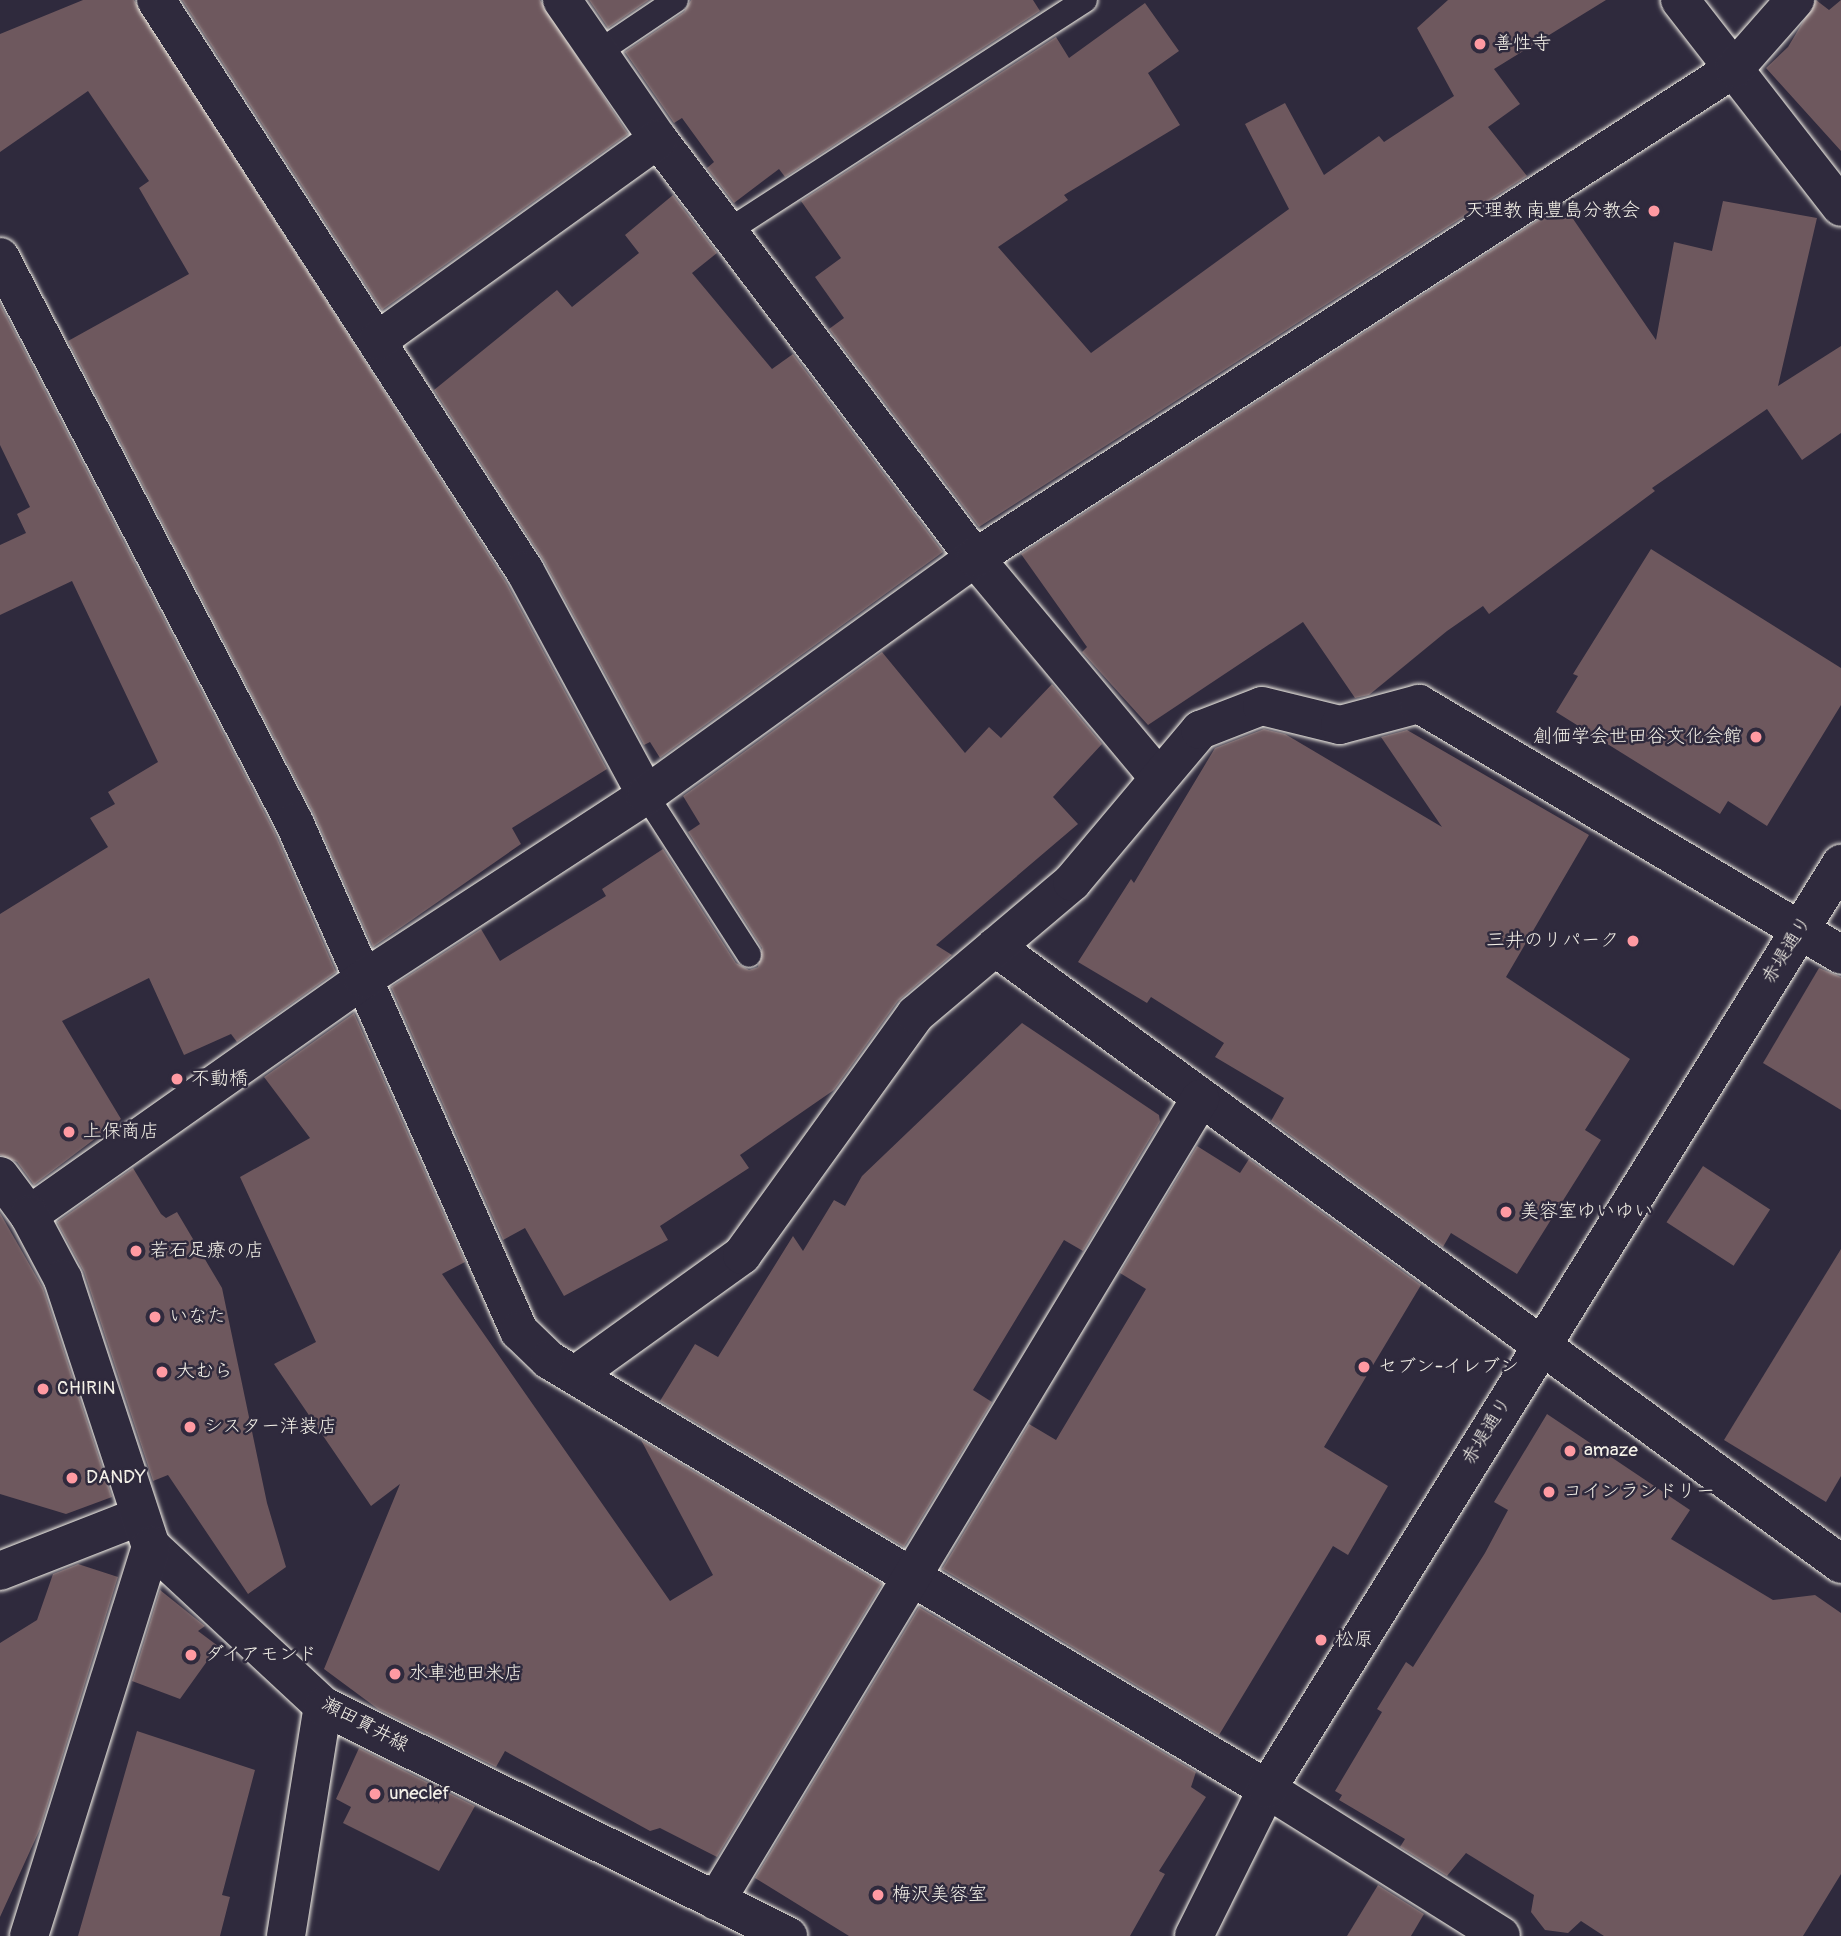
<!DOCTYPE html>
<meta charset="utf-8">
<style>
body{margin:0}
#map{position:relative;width:1841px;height:1936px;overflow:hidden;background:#2f2a3d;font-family:Pangolin,"Klee One",sans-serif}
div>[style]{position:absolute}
.building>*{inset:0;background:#6e585e;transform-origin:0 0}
.roads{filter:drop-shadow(0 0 2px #f4f1e8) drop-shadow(0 0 2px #f4f1e8)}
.lane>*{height:24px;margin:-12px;padding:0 12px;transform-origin:12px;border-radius:12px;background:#2f2a3d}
.street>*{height:38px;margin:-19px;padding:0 19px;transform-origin:19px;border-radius:19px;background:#2f2a3d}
.secondary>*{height:38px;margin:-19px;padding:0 19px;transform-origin:19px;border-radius:19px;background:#2f2a3d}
.dots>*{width:19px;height:19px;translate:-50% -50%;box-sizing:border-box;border:4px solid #2f2a3d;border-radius:50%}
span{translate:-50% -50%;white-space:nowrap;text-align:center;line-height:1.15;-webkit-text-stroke:5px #2f2a3d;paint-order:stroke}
.poi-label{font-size:19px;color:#f4f1e8}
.left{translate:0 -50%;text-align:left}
.right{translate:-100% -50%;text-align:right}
.street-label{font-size:19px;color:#f4f1e8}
</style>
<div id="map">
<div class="building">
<div style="clip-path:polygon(83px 0,134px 0,506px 582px,607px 769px,512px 828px,521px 844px,373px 947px,313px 812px,68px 341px,189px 274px,139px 188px,149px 181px,88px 91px,0 152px,0 34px)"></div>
<div style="clip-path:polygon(182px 0,540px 0,628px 134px,382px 310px)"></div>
<div style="clip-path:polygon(589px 0,649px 0,608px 28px)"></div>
<div style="clip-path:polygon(691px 0,1033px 0,1040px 11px,785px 177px,779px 169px,734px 203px,707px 168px,714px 162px,682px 118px,674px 123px,625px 52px,684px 12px)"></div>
<div style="clip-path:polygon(1448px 0,1606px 0,1494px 69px,1520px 104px,1488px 127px,1527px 176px,979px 527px,829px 329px,844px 318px,815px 277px,841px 258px,801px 201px,1056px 37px,1069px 58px,1145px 3px,1179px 51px,1148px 73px,1180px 125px,1064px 195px,1068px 200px,998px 247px,1091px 353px,1289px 209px,1245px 124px,1285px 103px,1324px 175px,1379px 136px,1384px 142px,1454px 96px,1417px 28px)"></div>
<div style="clip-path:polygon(1816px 0,1829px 10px,1841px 0,1841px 151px,1766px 68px,1788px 47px)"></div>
<div style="clip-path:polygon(673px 195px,717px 253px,692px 273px,772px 369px,793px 354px,943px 552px,660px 758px,650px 742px,644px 745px,544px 561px,434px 390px,557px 290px,572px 307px,639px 253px,625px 235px)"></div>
<div style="clip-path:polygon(1723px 201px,1817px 218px,1778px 386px,1841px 346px,1841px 433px,1802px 460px,1767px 409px,1652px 488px,1655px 491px,1489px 614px,1483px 606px,1447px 631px,1369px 695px,1355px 698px,1303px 622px,1148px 725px,1082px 652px,1087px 647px,1021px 554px,1554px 210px,1561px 219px,1569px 213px,1656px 340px,1674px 242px,1712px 251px)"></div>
<div style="clip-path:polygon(0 304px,274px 831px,336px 972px,237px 1042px,231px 1034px,184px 1055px,149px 978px,62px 1021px,121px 1119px,34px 1185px,17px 1162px,0 1155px,0 914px,108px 847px,90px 818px,115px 804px,108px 792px,158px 762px,72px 581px,0 615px,0 545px,26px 533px,17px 514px,30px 507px,0 445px)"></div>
<div style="clip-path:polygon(1651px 549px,1841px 668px,1841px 705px,1767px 826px,1728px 801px,1720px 814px,1556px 712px,1578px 676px,1573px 674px)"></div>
<div style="clip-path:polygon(882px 652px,965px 753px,989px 727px,1001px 738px,1052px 684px,1102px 744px,1053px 797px,1078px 824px,936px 945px,952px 955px,898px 1001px,834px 1090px,740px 1155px,749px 1168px,660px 1226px,668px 1240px,564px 1296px,525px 1228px,503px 1240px,391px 987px,481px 929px,500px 961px,606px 896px,602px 889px,663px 849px,736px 963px,749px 970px,758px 967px,762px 948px,688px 832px,700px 824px,683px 796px)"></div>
<div style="clip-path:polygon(1264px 729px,1285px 734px,1442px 827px,1381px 737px,1407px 730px,1589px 835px,1506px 977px,1630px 1059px,1585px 1130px,1601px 1140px,1517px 1274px,1451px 1233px,1443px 1247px,1271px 1121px,1284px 1098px,1215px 1057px,1224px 1043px,1151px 997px,1147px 1003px,1078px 962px,1131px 879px,1134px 883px,1215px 748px)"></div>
<div style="clip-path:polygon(1819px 968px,1841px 977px,1841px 1110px,1763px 1063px)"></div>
<div style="clip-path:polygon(354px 1013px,465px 1262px,442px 1274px,670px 1601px,713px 1575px,641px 1440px,882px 1584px,717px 1857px,660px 1828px,650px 1831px,505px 1751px,496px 1767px,378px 1709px,324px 1669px,400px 1484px,371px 1506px,274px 1364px,316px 1342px,240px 1177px,310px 1138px,264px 1077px)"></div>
<div style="clip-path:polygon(1022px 1023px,1159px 1115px,1160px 1122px,1083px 1251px,1064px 1240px,973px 1390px,992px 1402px,904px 1547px,660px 1401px,695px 1344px,718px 1357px,793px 1236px,803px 1251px,834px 1200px,845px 1206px,862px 1176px)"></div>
<div style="clip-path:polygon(1197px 1146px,1240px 1173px,1249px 1159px,1421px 1285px,1324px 1447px,1388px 1486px,1348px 1555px,1333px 1546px,1219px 1735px,942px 1569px,1029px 1424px,1056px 1440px,1146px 1289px,1120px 1273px)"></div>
<div style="left:1703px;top:1166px;width:80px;height:67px;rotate:33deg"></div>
<div style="clip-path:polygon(133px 1168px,161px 1214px,166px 1218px,177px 1212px,222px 1288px,267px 1503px,286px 1567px,248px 1594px,168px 1475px,153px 1481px,84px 1272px,57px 1222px)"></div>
<div style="clip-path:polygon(0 1213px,43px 1288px,112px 1497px,66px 1514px,0 1494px)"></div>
<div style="clip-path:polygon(1841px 1249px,1841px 1476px,1826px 1502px,1724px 1440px)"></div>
<div style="clip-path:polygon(1547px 1414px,1690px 1510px,1671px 1539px,1773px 1600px,1815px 1595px,1841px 1613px,1841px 1874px,1803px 1936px,1604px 1936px,1581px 1921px,1568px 1933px,1545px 1930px,1531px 1912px,1534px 1895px,1466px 1853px,1447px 1876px,1400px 1847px,1405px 1839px,1339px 1800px,1342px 1795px,1335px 1791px,1382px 1712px,1377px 1709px,1406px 1662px,1413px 1667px,1485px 1553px,1508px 1510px,1494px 1502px)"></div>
<div style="clip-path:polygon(78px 1564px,118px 1577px,40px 1829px,0 1917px,0 1643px,37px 1620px,53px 1574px)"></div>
<div style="clip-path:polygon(160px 1590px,205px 1626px,198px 1631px,218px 1646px,180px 1699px,132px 1681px)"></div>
<div style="clip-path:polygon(919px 1607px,1196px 1772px,1191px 1787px,1206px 1797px,1159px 1871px,1165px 1874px,1130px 1936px,849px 1936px,755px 1878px)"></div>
<div style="clip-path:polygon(137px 1731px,255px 1770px,222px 1895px,230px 1897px,220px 1936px,78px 1936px)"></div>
<div style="clip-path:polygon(359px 1748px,475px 1806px,439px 1871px,343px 1823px,351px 1807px,336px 1799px)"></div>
<div style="clip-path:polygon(1378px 1885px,1424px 1914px,1411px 1936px,1347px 1936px)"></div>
</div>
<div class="roads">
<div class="lane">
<div style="left:597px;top:53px;width:95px;rotate:-33.9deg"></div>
<div style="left:728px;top:231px;width:425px;rotate:-32.9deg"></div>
<div style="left:646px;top:795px;width:190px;rotate:57.2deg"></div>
</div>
<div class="street">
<div style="left:156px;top:0;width:680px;rotate:57.13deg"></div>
<div style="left:525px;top:571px;width:255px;rotate:61.6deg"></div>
<div style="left:562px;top:0;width:169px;rotate:55.4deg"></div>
<div style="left:658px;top:139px;width:525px;rotate:52.89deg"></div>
<div style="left:975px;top:558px;width:285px;rotate:50.1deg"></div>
<div style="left:1680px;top:0;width:262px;rotate:52.1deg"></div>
<div style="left:0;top:257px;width:637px;rotate:62.51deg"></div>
<div style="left:294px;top:822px;width:557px;rotate:66.15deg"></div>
<div style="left:519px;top:1331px;width:42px;rotate:44deg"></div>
<div style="left:549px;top:1360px;width:836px;rotate:30.86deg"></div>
<div style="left:1267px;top:1789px;width:276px;rotate:32.1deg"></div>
<div style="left:377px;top:341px;width:346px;rotate:-35.7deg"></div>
<div style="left:995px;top:947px;width:1047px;rotate:36.1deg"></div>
<div style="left:29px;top:1215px;width:410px;rotate:-35.2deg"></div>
<div style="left:364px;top:979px;width:337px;rotate:-33.1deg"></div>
<div style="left:646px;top:795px;width:405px;rotate:-35.8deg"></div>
<div style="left:975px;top:558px;width:904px;rotate:-32.81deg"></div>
<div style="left:1735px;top:68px;width:91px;rotate:-48.6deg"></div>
<div style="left:578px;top:1373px;width:202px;rotate:-35.7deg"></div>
<div style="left:742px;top:1255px;width:297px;rotate:-54.2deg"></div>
<div style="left:916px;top:1014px;width:204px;rotate:-40.2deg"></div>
<div style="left:1072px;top:882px;width:199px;rotate:-49.9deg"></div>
<div style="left:1200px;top:730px;width:66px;rotate:-21.2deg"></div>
<div style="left:1262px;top:706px;width:80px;rotate:13.7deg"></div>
<div style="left:1340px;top:725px;width:82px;rotate:-14.9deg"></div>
<div style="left:1419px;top:704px;width:491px;rotate:30.7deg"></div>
<div style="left:0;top:1571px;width:148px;rotate:-21.4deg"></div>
<div style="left:716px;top:1901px;width:937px;rotate:-58.89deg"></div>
<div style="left:286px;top:1936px;width:233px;rotate:-80.9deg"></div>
</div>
<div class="secondary">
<div style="left:0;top:1176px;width:49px;rotate:53.4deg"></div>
<div style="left:29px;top:1215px;width:72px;rotate:62deg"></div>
<div style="left:63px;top:1279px;width:281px;rotate:71.8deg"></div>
<div style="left:151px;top:1546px;width:235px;rotate:42.9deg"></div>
<div style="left:323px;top:1706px;width:519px;rotate:26.32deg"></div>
<div style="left:29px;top:1936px;width:409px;rotate:-72.6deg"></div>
<div style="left:1194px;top:1936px;width:164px;rotate:-63.6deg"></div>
<div style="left:1267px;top:1789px;width:1089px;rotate:-58.18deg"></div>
</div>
</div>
<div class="dots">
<div style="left:1480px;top:44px;background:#ff9aa2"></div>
<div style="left:1654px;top:211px;background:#ff9aa2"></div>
<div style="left:1756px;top:737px;background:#ff9aa2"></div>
<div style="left:1633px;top:941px;background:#ff9aa2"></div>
<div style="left:177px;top:1079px;background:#ff9aa2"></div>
<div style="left:69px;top:1132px;background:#ff9aa2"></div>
<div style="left:1506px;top:1212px;background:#ff9aa2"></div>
<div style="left:136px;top:1251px;background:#ff9aa2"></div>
<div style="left:155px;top:1317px;background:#ff9aa2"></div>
<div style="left:1364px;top:1367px;background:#ff9aa2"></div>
<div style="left:162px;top:1372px;background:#ff9aa2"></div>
<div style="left:43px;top:1389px;background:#ff9aa2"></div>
<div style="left:190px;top:1427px;background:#ff9aa2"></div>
<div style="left:1570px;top:1451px;background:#ff9aa2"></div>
<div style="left:72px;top:1478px;background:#ff9aa2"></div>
<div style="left:1549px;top:1492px;background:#ff9aa2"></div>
<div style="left:1321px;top:1640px;background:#ff9aa2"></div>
<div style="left:191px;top:1655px;background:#ff9aa2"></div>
<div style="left:395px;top:1674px;background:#ff9aa2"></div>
<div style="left:375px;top:1794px;background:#ff9aa2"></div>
<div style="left:878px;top:1895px;background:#ff9aa2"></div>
</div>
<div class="poi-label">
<span class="left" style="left:1494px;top:44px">善性寺</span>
<span class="right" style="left:1640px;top:211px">天理教 南豊島分教会</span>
<span class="right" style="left:1742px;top:737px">創価学会世田谷文化会館</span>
<span class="right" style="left:1619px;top:941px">三井のリパーク</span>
<span class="left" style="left:191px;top:1079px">不動橋</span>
<span class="left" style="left:83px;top:1132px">上保商店</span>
<span class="left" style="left:1520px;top:1212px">美容室ゆいゆい</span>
<span class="left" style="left:150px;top:1251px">若石足療の店</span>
<span class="left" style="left:169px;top:1317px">いなた</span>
<span class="left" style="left:1378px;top:1367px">セブン-イレブン</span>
<span class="left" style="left:176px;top:1372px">大むら</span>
<span class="left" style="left:57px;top:1389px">CHIRIN</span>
<span class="left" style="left:204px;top:1427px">シスター洋装店</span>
<span class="left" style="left:1584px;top:1451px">amaze</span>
<span class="left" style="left:86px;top:1478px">DANDY</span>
<span class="left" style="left:1563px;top:1492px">コインランドリー</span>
<span class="left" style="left:1335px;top:1640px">松原</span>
<span class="left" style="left:205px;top:1655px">ダイアモンド</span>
<span class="left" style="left:409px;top:1674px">水車池田米店</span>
<span class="left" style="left:389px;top:1794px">uneclef</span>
<span class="left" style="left:892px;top:1895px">梅沢美容室</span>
</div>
<div class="street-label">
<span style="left:1787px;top:950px;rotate:-58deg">赤堤通り</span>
<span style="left:1487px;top:1431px;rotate:-58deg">赤堤通り</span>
<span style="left:365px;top:1725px;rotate:28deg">瀬田貫井線</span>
</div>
</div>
